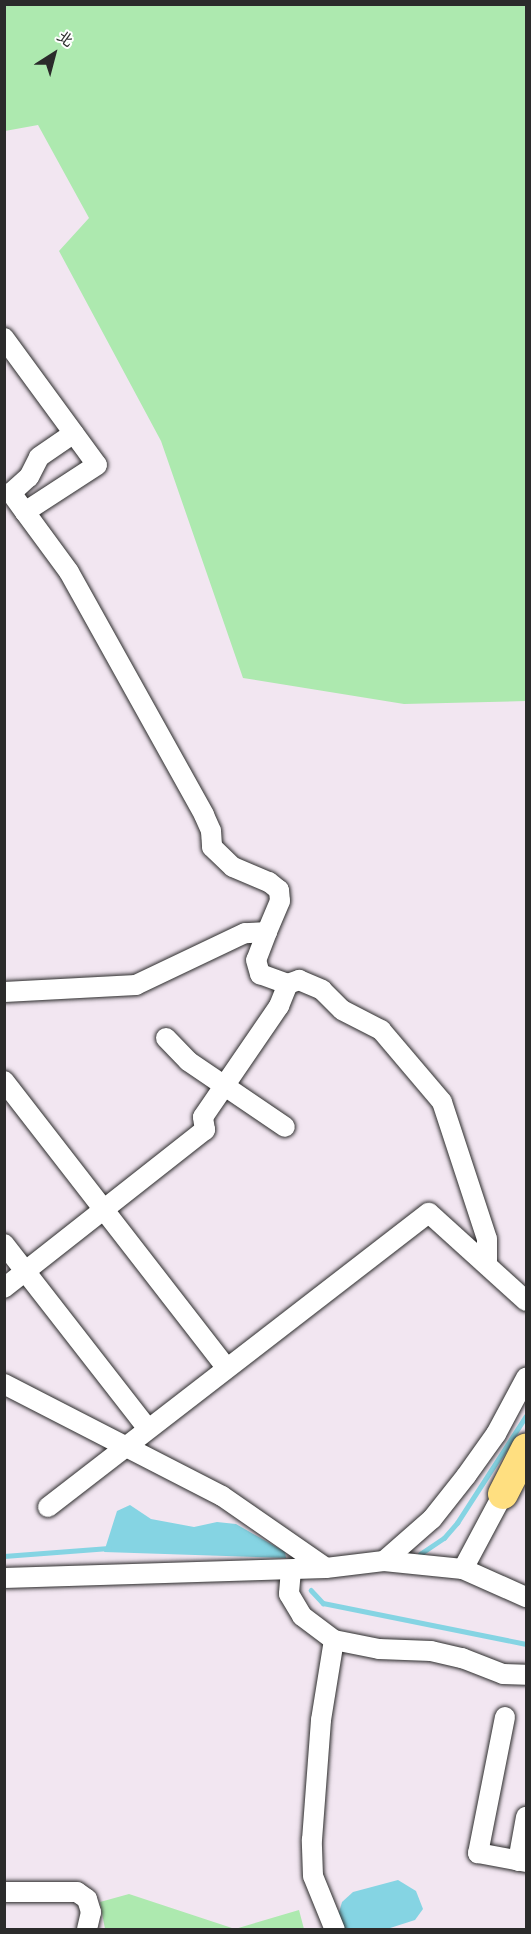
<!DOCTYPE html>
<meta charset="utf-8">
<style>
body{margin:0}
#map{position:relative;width:531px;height:1934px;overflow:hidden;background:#f2e6f1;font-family:"Indie Flower","LXGW WenKai TC",sans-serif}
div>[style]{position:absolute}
.green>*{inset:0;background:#ade9af}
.water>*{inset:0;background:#85d4e3}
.stream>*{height:4.5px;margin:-2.25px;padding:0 2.25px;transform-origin:2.25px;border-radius:2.25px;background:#85d4e3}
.roads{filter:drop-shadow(0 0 2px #2b2b2b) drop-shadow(0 0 2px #2b2b2b)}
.minor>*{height:20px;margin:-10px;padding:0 10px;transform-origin:10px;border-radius:10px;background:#fff}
.highway>*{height:30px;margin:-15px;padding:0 15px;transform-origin:15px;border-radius:15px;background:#ffdf80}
span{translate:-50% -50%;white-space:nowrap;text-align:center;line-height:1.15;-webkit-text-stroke:4.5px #fff;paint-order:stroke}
.frame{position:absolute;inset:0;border:6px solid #2b2b2b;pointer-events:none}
.north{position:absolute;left:24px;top:24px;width:60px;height:60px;-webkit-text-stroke:4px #fff;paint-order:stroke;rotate:36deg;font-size:16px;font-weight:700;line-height:24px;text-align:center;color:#2b2b2b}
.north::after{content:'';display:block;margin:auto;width:21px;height:27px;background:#2b2b2b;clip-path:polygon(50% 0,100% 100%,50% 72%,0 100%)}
</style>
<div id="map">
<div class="green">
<div style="clip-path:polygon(5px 4px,526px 5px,526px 701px,404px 704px,243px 678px,161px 441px,59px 251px,89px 218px,38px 125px,5px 131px)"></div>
<div style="clip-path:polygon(129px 1894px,235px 1929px,299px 1910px,304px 1929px,105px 1929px,100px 1902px)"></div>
</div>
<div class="water">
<div style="clip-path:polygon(130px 1505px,151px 1519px,194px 1527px,217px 1522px,236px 1524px,285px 1552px,286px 1558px,104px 1552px,117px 1511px)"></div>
<div style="clip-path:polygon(398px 1880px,416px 1891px,423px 1909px,415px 1920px,387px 1929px,342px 1929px,336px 1923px,342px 1902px,353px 1892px)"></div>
</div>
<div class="stream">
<div style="left:420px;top:1554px;width:29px;rotate:-34deg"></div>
<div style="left:444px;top:1538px;width:20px;rotate:-49deg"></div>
<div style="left:457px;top:1523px;width:127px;rotate:-57.2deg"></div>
<div style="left:4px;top:1556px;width:105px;rotate:-4.4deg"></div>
<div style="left:311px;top:1590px;width:18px;rotate:47deg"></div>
<div style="left:323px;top:1603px;width:207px;rotate:11.4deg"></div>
</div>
<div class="roads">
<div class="minor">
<div style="left:4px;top:338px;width:157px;rotate:53.8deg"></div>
<div style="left:97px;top:465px;width:86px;rotate:146.9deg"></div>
<div style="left:25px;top:512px;width:74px;rotate:53.7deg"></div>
<div style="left:69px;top:572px;width:278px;rotate:60.9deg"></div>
<div style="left:204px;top:815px;width:17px;rotate:66deg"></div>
<div style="left:211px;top:831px;width:16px;rotate:86deg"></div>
<div style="left:212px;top:847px;width:29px;rotate:44deg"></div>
<div style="left:233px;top:867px;width:39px;rotate:23deg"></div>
<div style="left:269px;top:882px;width:13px;rotate:39deg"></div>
<div style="left:279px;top:890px;width:11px;rotate:85deg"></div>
<div style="left:280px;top:901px;width:34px;rotate:113deg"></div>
<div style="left:267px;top:932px;width:22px;rotate:177deg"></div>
<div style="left:245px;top:933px;width:121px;rotate:154.5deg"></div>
<div style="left:136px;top:985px;width:132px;rotate:177deg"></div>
<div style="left:25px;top:512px;width:24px;rotate:-126deg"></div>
<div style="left:11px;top:493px;width:24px;rotate:-42deg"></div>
<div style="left:29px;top:477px;width:22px;rotate:-63deg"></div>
<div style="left:39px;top:457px;width:42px;rotate:-34.4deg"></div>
<div style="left:267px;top:932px;width:30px;rotate:111deg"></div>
<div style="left:256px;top:960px;width:15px;rotate:74deg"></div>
<div style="left:260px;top:974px;width:30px;rotate:20deg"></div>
<div style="left:288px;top:984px;width:12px;rotate:-20deg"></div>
<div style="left:299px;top:980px;width:25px;rotate:23deg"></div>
<div style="left:322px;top:990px;width:28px;rotate:45deg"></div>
<div style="left:342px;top:1010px;width:44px;rotate:27.1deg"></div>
<div style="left:381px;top:1030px;width:94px;rotate:49.7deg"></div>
<div style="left:442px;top:1102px;width:144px;rotate:71.8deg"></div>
<div style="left:487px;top:1239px;width:23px;rotate:90deg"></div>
<div style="left:166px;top:1038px;width:32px;rotate:46deg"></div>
<div style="left:188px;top:1061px;width:117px;rotate:34.2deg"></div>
<div style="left:4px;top:1081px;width:363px;rotate:52.2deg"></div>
<div style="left:4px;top:1244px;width:234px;rotate:52.1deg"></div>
<div style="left:4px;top:1288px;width:256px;rotate:-38.2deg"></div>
<div style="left:205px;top:1130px;width:13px;rotate:-99deg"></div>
<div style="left:203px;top:1117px;width:135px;rotate:-55.6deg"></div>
<div style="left:279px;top:1006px;width:24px;rotate:-68deg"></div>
<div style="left:4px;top:1384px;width:245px;rotate:27.2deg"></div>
<div style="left:222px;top:1496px;width:126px;rotate:34.7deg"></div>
<div style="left:48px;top:1507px;width:481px;rotate:-37.7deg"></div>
<div style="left:429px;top:1213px;width:131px;rotate:42.2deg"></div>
<div style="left:384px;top:1561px;width:64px;rotate:-41.2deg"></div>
<div style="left:432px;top:1519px;width:55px;rotate:-51.7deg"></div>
<div style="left:466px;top:1476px;width:52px;rotate:-54.5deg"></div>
<div style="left:496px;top:1434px;width:64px;rotate:-61.8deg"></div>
<div style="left:463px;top:1569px;width:85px;rotate:-61.9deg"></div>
<div style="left:291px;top:1570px;width:24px;rotate:95deg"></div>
<div style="left:289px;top:1594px;width:26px;rotate:59deg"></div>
<div style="left:302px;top:1616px;width:40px;rotate:37deg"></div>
<div style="left:4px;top:1578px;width:322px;rotate:-1.8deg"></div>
<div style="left:326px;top:1568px;width:58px;rotate:-6.9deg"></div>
<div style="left:384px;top:1561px;width:79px;rotate:5.8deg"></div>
<div style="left:463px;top:1569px;width:69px;rotate:24deg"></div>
<div style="left:505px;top:1717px;width:139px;rotate:101.2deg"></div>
<div style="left:478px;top:1853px;width:49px;rotate:10.6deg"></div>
<div style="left:518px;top:1861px;width:45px;rotate:-79.7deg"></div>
<div style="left:4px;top:1892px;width:73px"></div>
<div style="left:77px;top:1892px;width:12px;rotate:35deg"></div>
<div style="left:87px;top:1899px;width:14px;rotate:73deg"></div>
<div style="left:91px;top:1912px;width:18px;rotate:103deg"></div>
<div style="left:335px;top:1930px;width:58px;rotate:-112.2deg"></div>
<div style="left:313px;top:1876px;width:36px;rotate:-92deg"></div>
<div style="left:312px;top:1840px;width:120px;rotate:-85.7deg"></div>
<div style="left:321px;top:1720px;width:81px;rotate:-80.8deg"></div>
<div style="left:334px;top:1640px;width:46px;rotate:11.3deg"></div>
<div style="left:379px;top:1649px;width:52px;rotate:2.2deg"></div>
<div style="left:431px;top:1651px;width:32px;rotate:13deg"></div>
<div style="left:462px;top:1658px;width:44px;rotate:21.3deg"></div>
<div style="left:503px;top:1674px;width:23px;rotate:2deg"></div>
</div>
<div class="highway">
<div style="left:503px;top:1494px;width:51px;rotate:-62.9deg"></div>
</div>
</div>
<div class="frame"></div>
<div class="north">北</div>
</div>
